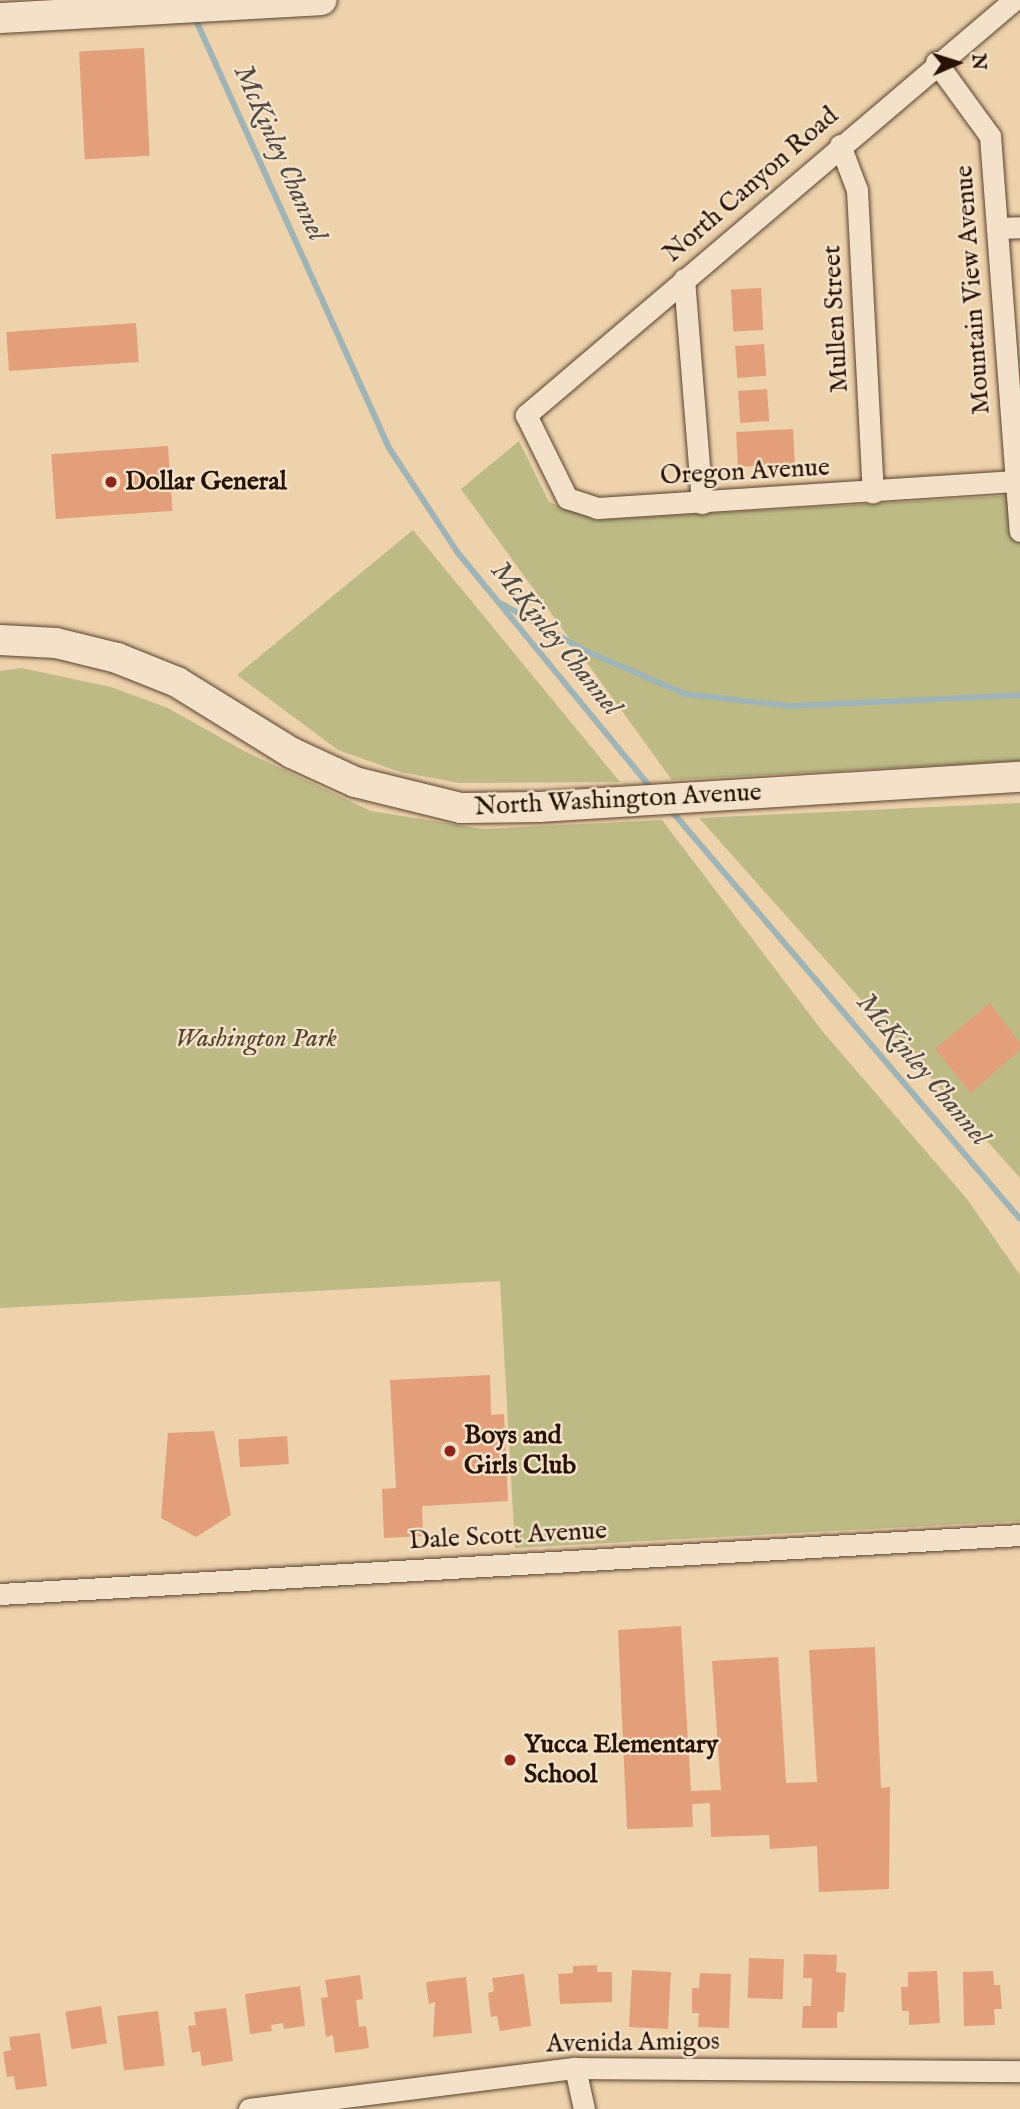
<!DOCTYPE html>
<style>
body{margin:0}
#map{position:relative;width:1020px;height:2109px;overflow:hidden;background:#edd2ac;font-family:"IM FELL English",serif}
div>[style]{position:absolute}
.green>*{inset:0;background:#bdba86}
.stream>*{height:6px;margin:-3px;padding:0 3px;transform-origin:3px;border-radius:3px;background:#a0b4b6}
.building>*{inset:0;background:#e39f79;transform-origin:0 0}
.roads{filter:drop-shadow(0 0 2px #5a422e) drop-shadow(0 0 2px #5a422e)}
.street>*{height:21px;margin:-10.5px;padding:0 10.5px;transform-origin:10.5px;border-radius:10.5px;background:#f3e2c9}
.secondary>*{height:30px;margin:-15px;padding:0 15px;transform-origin:15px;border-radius:15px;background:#f3e2c9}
.dots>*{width:19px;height:19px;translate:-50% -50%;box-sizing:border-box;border:4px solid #f3e2c9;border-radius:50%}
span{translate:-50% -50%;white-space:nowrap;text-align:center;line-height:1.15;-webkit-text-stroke:5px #f3e2c9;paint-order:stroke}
.street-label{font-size:26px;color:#291204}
.poi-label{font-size:26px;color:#291204;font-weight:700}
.left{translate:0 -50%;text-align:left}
.park-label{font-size:26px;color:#55442b;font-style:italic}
.water-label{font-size:28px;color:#534b42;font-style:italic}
.north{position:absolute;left:922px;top:28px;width:70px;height:70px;-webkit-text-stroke:5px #f3e2c9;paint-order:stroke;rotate:87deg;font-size:19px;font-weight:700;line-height:28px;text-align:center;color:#291204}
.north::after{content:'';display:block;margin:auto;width:24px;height:32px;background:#291204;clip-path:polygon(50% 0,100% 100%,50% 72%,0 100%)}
</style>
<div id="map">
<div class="green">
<div style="clip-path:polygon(519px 441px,549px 502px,596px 520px,1020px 495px,1020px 761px,672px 780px,461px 489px)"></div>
<div style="clip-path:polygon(413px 530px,620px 782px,459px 783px,400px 772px,338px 750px,237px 675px)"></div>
<div style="clip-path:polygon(21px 668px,111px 687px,168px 708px,246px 752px,371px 811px,483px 829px,662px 820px,823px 1032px,967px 1199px,1020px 1275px,1020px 1521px,515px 1548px,500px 1281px,0 1308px,0 671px)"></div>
<div style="clip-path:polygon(1020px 803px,1020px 1178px,699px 818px)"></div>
</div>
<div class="stream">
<div style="left:194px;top:16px;width:474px;rotate:65.7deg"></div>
<div style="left:389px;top:448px;width:126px;rotate:56.7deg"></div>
<div style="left:458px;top:553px;width:307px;rotate:50.6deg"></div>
<div style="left:502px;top:604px;width:96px;rotate:29.2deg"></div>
<div style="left:586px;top:651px;width:108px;rotate:23.5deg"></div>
<div style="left:685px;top:694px;width:106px;rotate:6.5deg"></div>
<div style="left:790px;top:706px;width:230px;rotate:-2.7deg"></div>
<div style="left:669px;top:808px;width:540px;rotate:49.5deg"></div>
</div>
<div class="building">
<div style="left:144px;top:48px;width:108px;height:65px;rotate:87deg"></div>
<div style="left:761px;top:288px;width:42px;height:30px;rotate:87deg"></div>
<div style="left:136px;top:323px;width:39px;height:130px;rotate:86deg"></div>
<div style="left:764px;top:344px;width:32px;height:29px;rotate:86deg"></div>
<div style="left:767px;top:389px;width:32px;height:29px;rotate:86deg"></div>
<div style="left:793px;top:429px;width:35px;height:57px;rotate:87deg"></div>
<div style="left:168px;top:446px;width:65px;height:117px;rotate:86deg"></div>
<div style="clip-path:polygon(990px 1003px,1020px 1043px,1020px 1050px,971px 1093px,935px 1049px)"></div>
<div style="clip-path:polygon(490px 1375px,491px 1415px,504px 1414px,508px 1501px,422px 1506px,423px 1536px,384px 1538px,382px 1489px,396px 1488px,390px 1380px)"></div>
<div style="clip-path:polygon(214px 1431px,231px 1515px,196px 1537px,161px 1518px,168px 1433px)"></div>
<div style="left:287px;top:1436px;width:28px;height:49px;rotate:86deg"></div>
<div style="clip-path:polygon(681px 1626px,691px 1791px,721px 1790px,712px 1661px,778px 1657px,786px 1783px,817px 1782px,809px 1650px,875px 1647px,881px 1788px,890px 1787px,889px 1889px,819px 1892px,817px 1846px,770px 1849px,769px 1835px,711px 1837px,710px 1803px,692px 1804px,693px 1827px,627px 1829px,618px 1630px)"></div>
<div style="clip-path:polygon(804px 1954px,837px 1955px,836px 1972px,846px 1973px,844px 2012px,837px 2012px,837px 2028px,802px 2028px,803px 2006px,811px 2006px,812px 1978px,803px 1978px)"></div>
<div style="left:749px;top:1958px;width:35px;height:40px;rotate:2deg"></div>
<div style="clip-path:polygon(597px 1965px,597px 1972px,612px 1972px,612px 2002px,560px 2004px,558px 1974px,573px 1973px,573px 1966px)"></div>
<div style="left:632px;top:1970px;width:39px;height:57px;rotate:3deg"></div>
<div style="clip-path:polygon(937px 1971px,940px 2023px,909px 2025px,909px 2011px,902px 2011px,901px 1987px,908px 1987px,908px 1972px)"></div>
<div style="clip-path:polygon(993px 1971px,994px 1985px,1000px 1985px,1002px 2009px,994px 2009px,995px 2025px,964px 2026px,963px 1972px)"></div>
<div style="clip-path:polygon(700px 1973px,731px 1974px,729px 2028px,698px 2027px,699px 2013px,692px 2013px,692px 1988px,699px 1988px)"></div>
<div style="clip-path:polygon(524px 1974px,531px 2026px,500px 2031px,497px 2016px,491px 2017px,488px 1993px,494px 1991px,492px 1978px)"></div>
<div style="clip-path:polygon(360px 1975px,363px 1999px,356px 2000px,359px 2027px,366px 2026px,369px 2048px,335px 2053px,333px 2035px,326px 2037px,321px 1998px,328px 1997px,325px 1980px)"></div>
<div style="clip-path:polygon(466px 1977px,472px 2033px,433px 2037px,435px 2002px,429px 2004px,426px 1982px)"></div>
<div style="clip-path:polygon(300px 1986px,305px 2026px,284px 2029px,283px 2023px,271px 2025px,272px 2031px,250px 2034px,245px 1994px)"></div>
<div style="left:101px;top:2006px;width:38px;height:36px;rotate:81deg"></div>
<div style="clip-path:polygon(226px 2008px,233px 2061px,202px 2066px,200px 2051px,192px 2053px,188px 2026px,196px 2025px,194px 2012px)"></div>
<div style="left:158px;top:2011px;width:55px;height:41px;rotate:83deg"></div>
<div style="clip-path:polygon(40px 2033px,47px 2086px,16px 2090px,14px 2076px,7px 2077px,3px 2052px,11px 2050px,9px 2037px)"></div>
</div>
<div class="roads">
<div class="street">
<div style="left:1014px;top:0;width:641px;rotate:139.62deg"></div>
<div style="left:526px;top:415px;width:93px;rotate:63.7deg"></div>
<div style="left:567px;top:498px;width:32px;rotate:18deg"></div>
<div style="left:597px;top:508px;width:424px;rotate:-3.7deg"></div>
<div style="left:936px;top:62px;width:92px;rotate:53.9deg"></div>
<div style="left:990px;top:136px;width:396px;rotate:85.7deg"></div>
<div style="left:840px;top:145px;width:48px;rotate:69.3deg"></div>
<div style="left:857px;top:190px;width:303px;rotate:87deg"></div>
<div style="left:997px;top:228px;width:23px;rotate:-2deg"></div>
<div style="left:684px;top:279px;width:225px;rotate:85.4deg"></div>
<div style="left:0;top:1594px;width:1022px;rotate:-3.31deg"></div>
<div style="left:575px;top:2068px;width:42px;rotate:77.6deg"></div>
<div style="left:249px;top:2109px;width:329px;rotate:-7.2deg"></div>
<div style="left:575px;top:2068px;width:445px;rotate:0.4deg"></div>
</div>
<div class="secondary">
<div style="left:0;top:18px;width:322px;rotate:-3.2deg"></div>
<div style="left:0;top:640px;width:56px;rotate:3.1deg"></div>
<div style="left:56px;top:643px;width:63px;rotate:13.8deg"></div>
<div style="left:117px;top:658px;width:65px;rotate:21.8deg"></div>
<div style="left:177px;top:682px;width:135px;rotate:31.7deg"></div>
<div style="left:292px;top:753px;width:69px;rotate:24.7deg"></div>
<div style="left:355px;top:782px;width:109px;rotate:13.8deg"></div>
<div style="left:461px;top:808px;width:78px;rotate:-0.7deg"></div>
<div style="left:539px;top:807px;width:482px;rotate:-3.6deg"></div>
</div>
</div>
<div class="dots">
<div style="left:111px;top:482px;background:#8f2418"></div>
<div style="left:450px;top:1451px;background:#8f2418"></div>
<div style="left:510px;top:1760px;background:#8f2418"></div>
</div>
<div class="street-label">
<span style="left:751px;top:185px;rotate:-41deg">North Canyon Road</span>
<span style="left:973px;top:290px;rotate:-94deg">Mountain View Avenue</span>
<span style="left:836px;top:319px;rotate:-93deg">Mullen Street</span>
<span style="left:745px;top:472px;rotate:-3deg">Oregon Avenue</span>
<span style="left:618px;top:800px;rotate:-3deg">North Washington Avenue</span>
<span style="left:508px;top:1536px;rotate:-3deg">Dale Scott Avenue</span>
<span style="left:633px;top:2043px;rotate:-1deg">Avenida Amigos</span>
</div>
<div class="poi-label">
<span class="left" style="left:125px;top:482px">Dollar General</span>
<span class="left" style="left:464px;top:1451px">Boys and<br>Girls Club</span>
<span class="left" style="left:524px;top:1760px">Yucca Elementary<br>School</span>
</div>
<div class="park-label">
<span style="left:256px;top:1039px">Washington Park</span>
</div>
<div class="water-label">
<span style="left:279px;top:153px;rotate:66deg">McKinley Channel</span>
<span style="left:555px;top:639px;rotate:51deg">McKinley Channel</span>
<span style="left:922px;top:1070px;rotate:50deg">McKinley Channel</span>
</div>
<div class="north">N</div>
</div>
